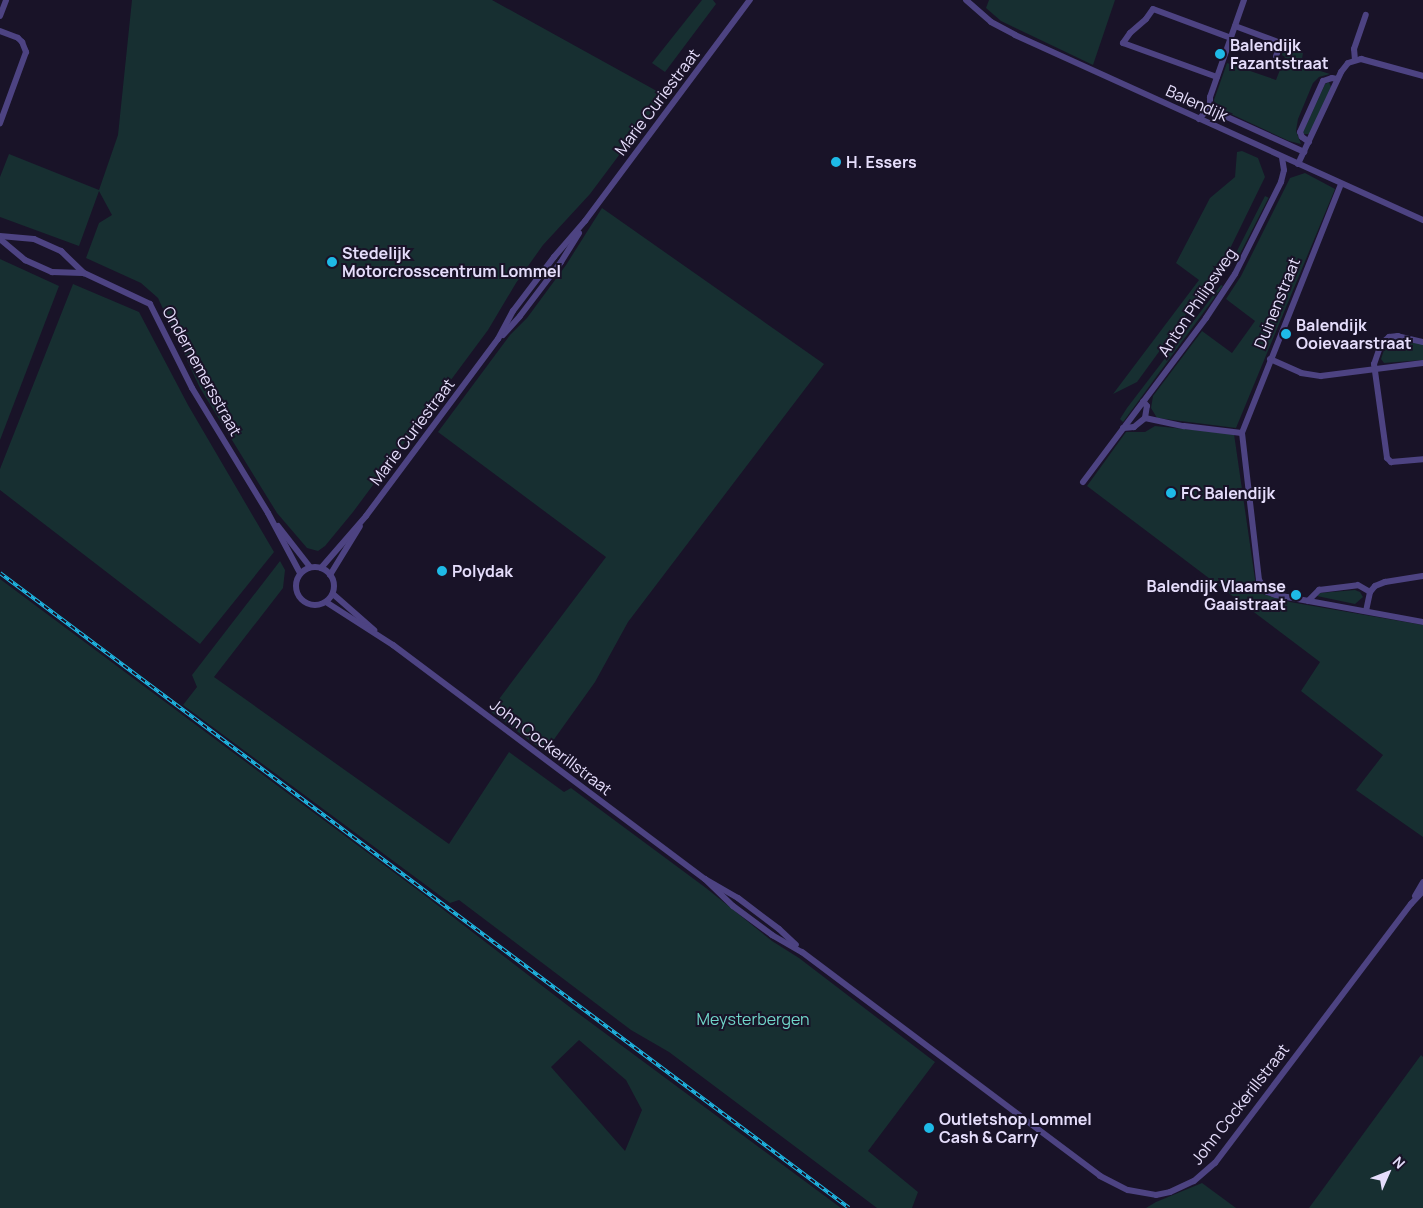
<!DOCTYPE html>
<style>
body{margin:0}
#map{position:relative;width:1423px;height:1208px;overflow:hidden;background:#191328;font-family:Manrope,sans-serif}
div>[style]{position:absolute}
.green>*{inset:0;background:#172f31;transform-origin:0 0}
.minor>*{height:6px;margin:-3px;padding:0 3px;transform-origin:3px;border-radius:3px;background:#4d4382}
.minor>.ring{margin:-3px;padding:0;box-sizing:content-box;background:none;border:6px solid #4d4382;border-radius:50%}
.rail>*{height:4px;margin-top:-2px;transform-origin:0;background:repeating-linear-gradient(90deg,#191328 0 5.5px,#1ebae7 0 11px);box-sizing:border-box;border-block:1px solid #1ebae7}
.dots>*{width:14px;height:14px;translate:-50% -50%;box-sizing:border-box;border:2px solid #191328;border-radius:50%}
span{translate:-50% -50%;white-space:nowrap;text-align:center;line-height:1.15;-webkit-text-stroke:4px #191328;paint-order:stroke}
.poi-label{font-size:16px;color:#e5ddfb;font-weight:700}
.left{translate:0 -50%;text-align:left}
.right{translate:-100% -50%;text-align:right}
.street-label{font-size:16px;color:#e5ddfb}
.park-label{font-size:16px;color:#70d5c8}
.north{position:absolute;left:1363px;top:1148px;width:50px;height:50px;-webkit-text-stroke:4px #191328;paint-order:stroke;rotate:46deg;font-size:14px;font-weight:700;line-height:20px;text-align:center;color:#e5ddfb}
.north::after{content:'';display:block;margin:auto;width:18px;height:22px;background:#e5ddfb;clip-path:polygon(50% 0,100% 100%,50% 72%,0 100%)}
</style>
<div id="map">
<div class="green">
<div style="clip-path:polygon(132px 0,492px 0,664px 95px,590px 194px,543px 245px,516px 283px,488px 330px,353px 512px,325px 546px,318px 551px,307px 548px,277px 513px,200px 388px,158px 298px,141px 283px,86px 258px,99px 223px,112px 215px,99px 191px,79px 246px,0 217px,0 177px,9px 154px,99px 190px,118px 135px)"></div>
<div style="clip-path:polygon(702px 0,713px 0,716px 4px,665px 72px,652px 63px)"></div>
<div style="clip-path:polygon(989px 0,1115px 0,1093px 65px,1001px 21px,986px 8px)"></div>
<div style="clip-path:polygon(1284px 46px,1303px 53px,1301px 65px,1330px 74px,1319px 77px,1313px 83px,1298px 119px,1296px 131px,1301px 144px,1289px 141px,1218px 108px,1215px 105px,1214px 100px,1227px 63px,1276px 80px,1285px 57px,1282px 55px)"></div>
<div style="clip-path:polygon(1329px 82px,1331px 87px,1310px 134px,1304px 134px,1303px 132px,1325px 84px)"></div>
<div style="clip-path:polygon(1242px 151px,1258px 158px,1265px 177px,1222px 265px,1137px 382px,1113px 394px,1199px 280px,1176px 263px,1210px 198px,1235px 177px,1237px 152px)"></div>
<div style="clip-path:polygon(1305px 173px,1335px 189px,1236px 428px,1157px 418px,1151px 408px,1153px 396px,1202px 331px,1232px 353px,1255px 321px,1226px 299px,1241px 276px,1290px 178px)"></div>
<div style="left:1265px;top:196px;width:4px;height:72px;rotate:27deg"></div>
<div style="clip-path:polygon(602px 208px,824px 364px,628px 622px,595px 682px,545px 752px,490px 711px,606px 557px,438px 432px,510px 335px,527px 318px,566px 265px)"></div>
<div style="clip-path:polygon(0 259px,59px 286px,0 440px)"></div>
<div style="clip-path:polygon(73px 284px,139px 312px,188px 405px,274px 552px,200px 644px,0 490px,0 469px)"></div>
<div style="clip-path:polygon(1221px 285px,1223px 286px,1123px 422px,1120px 419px,1127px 408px)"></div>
<div style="clip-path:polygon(1398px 338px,1423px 344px,1423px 360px,1384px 363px,1381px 359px,1385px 347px,1387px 342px)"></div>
<div style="clip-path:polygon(1155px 426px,1234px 434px,1256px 586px,1263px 594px,1290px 602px,1423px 625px,1423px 837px,1356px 790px,1383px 755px,1301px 691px,1320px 662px,1087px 486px,1126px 432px,1145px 432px)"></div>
<div style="clip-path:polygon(280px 561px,285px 570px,283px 588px,214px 677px,449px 844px,509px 752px,564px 792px,571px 788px,706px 888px,772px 941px,799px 958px,935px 1062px,868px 1151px,918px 1192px,912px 1208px,877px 1208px,669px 1052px,631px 1030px,459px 900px,450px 903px,183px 705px,197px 687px,192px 675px)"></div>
<div style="clip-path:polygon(evenodd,0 579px,423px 894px,571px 1008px,841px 1208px,0 1208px,0 579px,579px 1040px,626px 1080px,642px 1110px,625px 1151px,551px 1067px,579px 1040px)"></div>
<div style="clip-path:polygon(1355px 590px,1360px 592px,1363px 597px,1355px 604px,1317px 596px,1320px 593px)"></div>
<div style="clip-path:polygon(1421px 1055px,1423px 1057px,1423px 1208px,1309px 1208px)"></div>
<div style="clip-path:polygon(1202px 1183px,1236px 1208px,1146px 1208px,1156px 1202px)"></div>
</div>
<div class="minor">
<div style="left:966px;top:0;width:33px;rotate:41deg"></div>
<div style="left:991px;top:22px;width:27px;rotate:28deg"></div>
<div style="left:1015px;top:35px;width:448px;rotate:24.4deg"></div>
<div style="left:1244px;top:0;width:103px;rotate:109.3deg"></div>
<div style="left:1210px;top:97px;width:10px;rotate:90deg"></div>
<div style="left:1210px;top:107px;width:8px;rotate:40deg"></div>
<div style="left:1216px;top:112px;width:97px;rotate:24.4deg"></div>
<div style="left:0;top:16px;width:17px;rotate:-69deg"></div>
<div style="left:1235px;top:26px;width:66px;rotate:20.4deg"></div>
<div style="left:0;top:31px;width:19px;rotate:21deg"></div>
<div style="left:18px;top:38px;width:6px;rotate:45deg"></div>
<div style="left:22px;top:42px;width:11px;rotate:68deg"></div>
<div style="left:26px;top:52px;width:76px;rotate:110.1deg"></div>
<div style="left:1276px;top:56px;width:14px;rotate:-69deg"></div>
<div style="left:1355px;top:60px;width:11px;rotate:-95deg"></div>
<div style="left:1354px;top:49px;width:36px;rotate:-71deg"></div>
<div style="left:1217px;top:77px;width:100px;rotate:-160.1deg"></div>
<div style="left:1123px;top:43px;width:12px;rotate:-55deg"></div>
<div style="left:1130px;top:33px;width:21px;rotate:-41deg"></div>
<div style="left:1146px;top:19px;width:12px;rotate:-55deg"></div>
<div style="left:1153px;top:9px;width:83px;rotate:20.4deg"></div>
<div style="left:1199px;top:119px;width:16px;rotate:-47deg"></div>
<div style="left:1309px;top:142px;width:9px;rotate:-144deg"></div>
<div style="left:1302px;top:137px;width:5px;rotate:-112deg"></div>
<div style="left:1300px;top:132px;width:56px;rotate:-65.7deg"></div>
<div style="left:1323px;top:81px;width:9px;rotate:-18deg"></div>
<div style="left:1332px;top:78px;width:5px;rotate:11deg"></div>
<div style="left:1298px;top:164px;width:102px;rotate:-64.9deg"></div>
<div style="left:1341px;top:72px;width:11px;rotate:-52deg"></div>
<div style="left:1348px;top:63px;width:14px;rotate:-17deg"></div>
<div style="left:1361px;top:59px;width:64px;rotate:15.3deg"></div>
<div style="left:1341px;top:184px;width:268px;rotate:111.7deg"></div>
<div style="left:1242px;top:433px;width:148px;rotate:83.4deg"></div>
<div style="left:1259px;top:580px;width:14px;rotate:56deg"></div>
<div style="left:1267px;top:592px;width:9px;rotate:18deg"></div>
<div style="left:1276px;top:595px;width:149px;rotate:10.4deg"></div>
<div style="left:0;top:236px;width:34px;rotate:5deg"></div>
<div style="left:34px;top:239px;width:30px;rotate:24deg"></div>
<div style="left:61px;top:251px;width:32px;rotate:44deg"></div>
<div style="left:84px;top:273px;width:73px;rotate:25.2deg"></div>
<div style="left:150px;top:304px;width:94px;rotate:63.4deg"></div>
<div style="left:192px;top:388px;width:146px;rotate:58.7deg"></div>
<div style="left:268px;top:513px;width:68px;rotate:61.9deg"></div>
<div style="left:0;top:239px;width:33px;rotate:40deg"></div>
<div style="left:25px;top:260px;width:30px;rotate:24deg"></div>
<div style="left:52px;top:272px;width:31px;rotate:2deg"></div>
<div style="left:503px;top:335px;width:25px;rotate:-48deg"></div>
<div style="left:520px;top:316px;width:68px;rotate:-52.8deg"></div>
<div style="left:561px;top:262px;width:34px;rotate:-58deg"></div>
<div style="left:1423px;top:342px;width:26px;rotate:-167deg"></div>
<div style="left:1398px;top:336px;width:9px;rotate:174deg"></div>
<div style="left:1389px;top:337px;width:11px;rotate:139deg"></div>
<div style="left:1381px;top:344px;width:21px;rotate:109deg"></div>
<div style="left:1374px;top:364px;width:95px;rotate:82.1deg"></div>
<div style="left:1387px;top:458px;width:6px;rotate:45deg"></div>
<div style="left:1391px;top:462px;width:32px;rotate:-5deg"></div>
<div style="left:1270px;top:359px;width:34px;rotate:24deg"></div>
<div style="left:1301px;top:373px;width:20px;rotate:9deg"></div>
<div style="left:1321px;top:376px;width:103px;rotate:-7.3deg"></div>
<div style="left:1145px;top:418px;width:40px;rotate:12deg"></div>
<div style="left:1184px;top:426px;width:58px;rotate:6.9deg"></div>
<div style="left:1123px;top:428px;width:11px;rotate:-5deg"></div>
<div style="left:1134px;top:427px;width:14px;rotate:-39deg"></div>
<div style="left:1145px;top:418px;width:12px;rotate:-81deg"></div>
<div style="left:1147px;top:406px;width:6px;rotate:-129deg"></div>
<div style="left:1083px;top:482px;width:205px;rotate:-53.1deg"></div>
<div style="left:1206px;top:318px;width:53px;rotate:-56.6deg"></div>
<div style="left:1235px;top:274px;width:103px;rotate:-63.4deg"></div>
<div style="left:1281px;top:182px;width:12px;rotate:-76deg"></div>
<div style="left:1284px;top:170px;width:13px;rotate:-99deg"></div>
<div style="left:278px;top:526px;width:52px;rotate:52deg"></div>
<div class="ring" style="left:296px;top:567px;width:32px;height:32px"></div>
<div style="left:321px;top:568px;width:69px;rotate:-49.1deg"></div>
<div style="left:366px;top:516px;width:221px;rotate:-53.3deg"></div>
<div style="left:498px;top:339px;width:32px;rotate:-62deg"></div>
<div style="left:513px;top:311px;width:68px;rotate:-52.8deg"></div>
<div style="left:554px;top:257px;width:48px;rotate:-49.3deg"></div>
<div style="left:585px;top:221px;width:276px;rotate:-53.3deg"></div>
<div style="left:330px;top:575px;width:57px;rotate:-58.5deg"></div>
<div style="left:333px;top:594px;width:55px;rotate:41.3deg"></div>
<div style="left:1308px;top:601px;width:16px;rotate:-45deg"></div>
<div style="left:1319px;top:590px;width:39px;rotate:-7deg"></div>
<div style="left:1358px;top:585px;width:14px;rotate:30deg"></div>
<div style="left:326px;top:602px;width:80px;rotate:32.7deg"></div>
<div style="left:393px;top:645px;width:390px;rotate:36.9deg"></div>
<div style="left:705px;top:879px;width:38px;rotate:30deg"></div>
<div style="left:738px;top:898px;width:51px;rotate:37.1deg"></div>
<div style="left:779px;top:929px;width:23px;rotate:43deg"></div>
<div style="left:1366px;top:611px;width:19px;rotate:-78deg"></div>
<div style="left:1370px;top:592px;width:8px;rotate:-50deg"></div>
<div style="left:1375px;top:586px;width:11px;rotate:-22deg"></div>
<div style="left:1385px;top:582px;width:38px;rotate:-9deg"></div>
<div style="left:705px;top:879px;width:39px;rotate:44deg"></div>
<div style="left:733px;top:906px;width:49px;rotate:36.6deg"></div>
<div style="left:772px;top:935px;width:34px;rotate:30deg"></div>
<div style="left:802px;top:952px;width:373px;rotate:36.9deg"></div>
<div style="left:1100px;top:1176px;width:31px;rotate:27deg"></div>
<div style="left:1128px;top:1190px;width:28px;rotate:10deg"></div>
<div style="left:1156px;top:1195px;width:14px;rotate:-12deg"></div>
<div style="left:1170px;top:1192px;width:26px;rotate:-25deg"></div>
<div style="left:1194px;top:1181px;width:28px;rotate:-41deg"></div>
<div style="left:1215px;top:1163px;width:325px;rotate:-52.9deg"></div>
<div style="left:1411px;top:904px;width:18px;rotate:-47deg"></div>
<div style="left:1415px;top:896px;width:16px;rotate:-60deg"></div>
</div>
<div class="rail">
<div style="left:0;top:573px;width:1060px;rotate:36.79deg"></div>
</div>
<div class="dots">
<div style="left:1220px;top:54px;background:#1ebae7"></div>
<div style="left:836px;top:162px;background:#1ebae7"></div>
<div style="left:332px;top:262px;background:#1ebae7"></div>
<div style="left:1286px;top:334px;background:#1ebae7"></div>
<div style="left:1171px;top:493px;background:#1ebae7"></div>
<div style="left:442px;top:571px;background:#1ebae7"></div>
<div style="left:1296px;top:595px;background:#1ebae7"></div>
<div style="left:929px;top:1128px;background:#1ebae7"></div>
</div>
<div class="poi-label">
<span class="left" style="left:1230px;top:54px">Balendijk<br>Fazantstraat</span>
<span class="left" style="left:846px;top:162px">H. Essers</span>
<span class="left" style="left:342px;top:262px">Stedelijk<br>Motorcrosscentrum Lommel</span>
<span class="left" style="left:1296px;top:334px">Balendijk<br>Ooievaarstraat</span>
<span class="left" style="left:1181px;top:493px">FC Balendijk</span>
<span class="left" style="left:452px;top:571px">Polydak</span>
<span class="right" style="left:1286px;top:595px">Balendijk Vlaamse<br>Gaaistraat</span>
<span class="left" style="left:939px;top:1128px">Outletshop Lommel<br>Cash &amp; Carry</span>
</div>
<div class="street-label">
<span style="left:657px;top:102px;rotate:-53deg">Marie Curiestraat</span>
<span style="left:1197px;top:103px;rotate:24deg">Balendijk</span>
<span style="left:1197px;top:302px;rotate:-56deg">Anton Philipsweg</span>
<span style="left:1277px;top:303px;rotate:-68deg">Duinenstraat</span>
<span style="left:202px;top:371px;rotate:61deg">Ondernemersstraat</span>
<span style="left:412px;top:432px;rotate:-53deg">Marie Curiestraat</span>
<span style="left:551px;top:747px;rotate:37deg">John Cockerillstraat</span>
<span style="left:1240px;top:1104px;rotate:-52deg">John Cockerillstraat</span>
</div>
<div class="park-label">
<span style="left:753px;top:1019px">Meysterbergen</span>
</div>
<div class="north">N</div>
</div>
